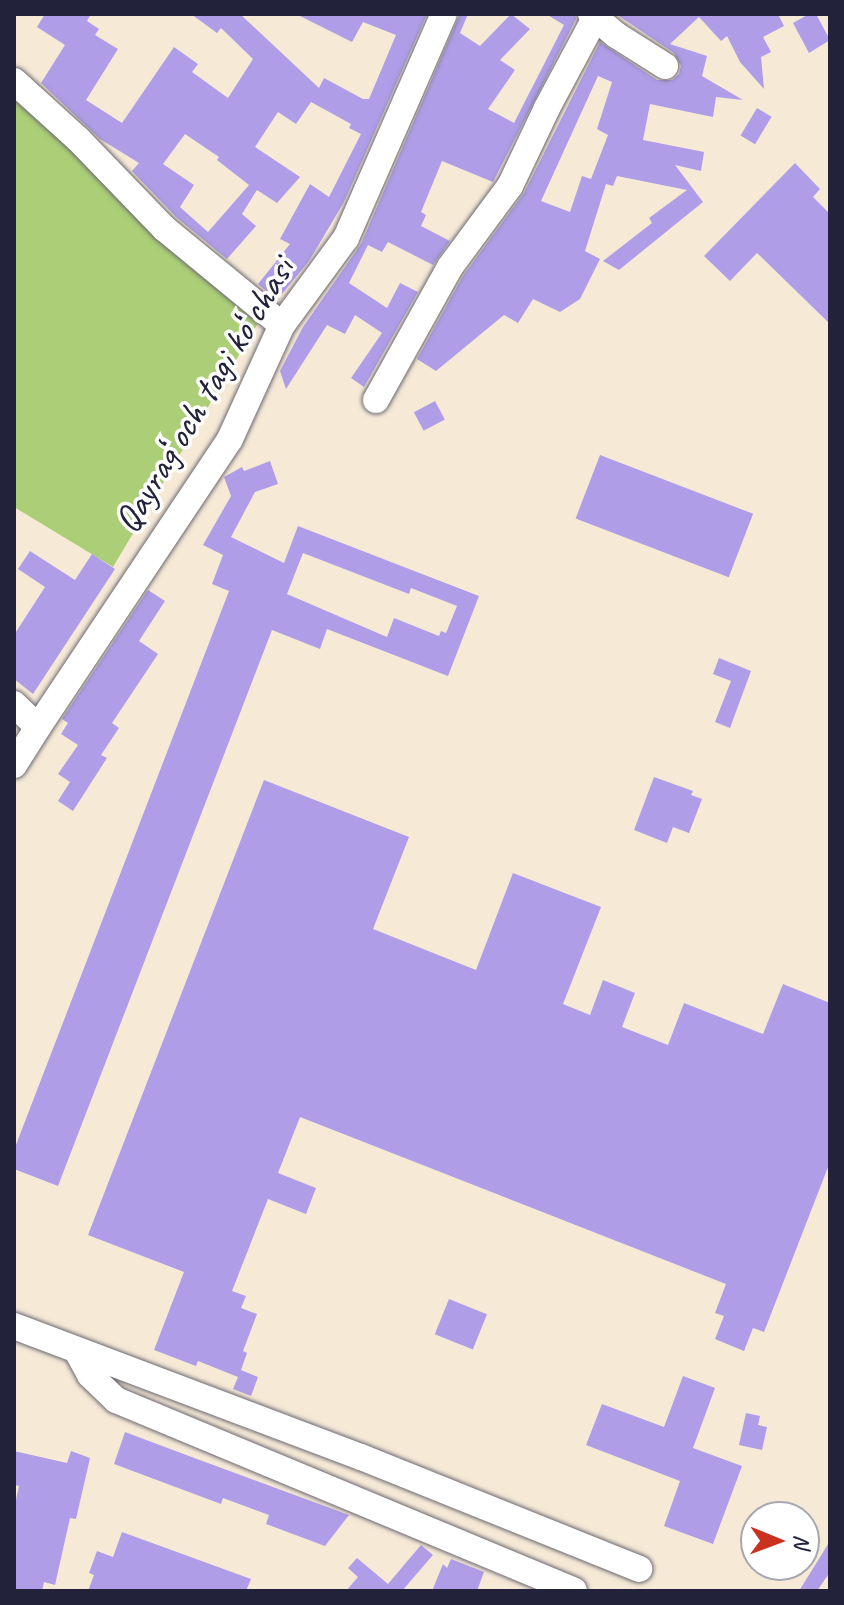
<!DOCTYPE html>
<meta charset="utf-8">
<style>
body{margin:0}
#map{position:relative;width:844px;height:1605px;overflow:hidden;background:#f6ead7;font-family:Caveat,sans-serif}
div>[style]{position:absolute}
.green>*{inset:0;background:#abce77}
.building>*{inset:0;background:#af9ee7;transform-origin:0 0}
.roads{filter:drop-shadow(0 0 2px #6c6872) drop-shadow(0 0 2px #6c6872)}
.minor>*{height:26px;margin:-13px;padding:0 13px;transform-origin:13px;border-radius:13px;background:#fff}
span{translate:-50% -50%;white-space:nowrap;text-align:center;line-height:1.15;-webkit-text-stroke:7px #fff;paint-order:stroke}
.street-label{font-size:38px;color:#22223b}
.frame{position:absolute;inset:0;border:16px solid #22223b;pointer-events:none}
.north{position:absolute;left:740px;top:1501px;width:80px;height:80px;box-sizing:border-box;background:#fff;border:2px solid #a7a7b1;border-radius:50%;rotate:91deg;font-size:22px;font-weight:700;line-height:32px;text-align:center;color:#22223b}
.north::after{content:'';display:block;margin:auto;width:28px;height:36px;background:#c8321e;clip-path:polygon(50% 0,100% 100%,50% 72%,0 100%)}
</style>
<div id="map">
<div class="green">
<div style="clip-path:polygon(14px 99px,70px 145px,175px 254px,258px 323px,113px 567px,14px 507px)"></div>
</div>
<div class="building">
<div style="clip-path:polygon(evenodd,45px 14px,91px 14px,87px 21px,99px 29px,95px 35px,118px 49px,86px 100px,122px 123px,174px 47px,198px 64px,192px 72px,228px 98px,253px 59px,221px 28px,217px 33px,191px 14px,240px 14px,319px 88px,324px 78px,363px 99px,369px 99px,396px 35px,363px 22px,352px 42px,296px 14px,427px 14px,344px 202px,309px 261px,277px 300px,258px 284px,290px 244px,280px 239px,310px 184px,329px 197px,361px 134px,349px 128px,351px 124px,311px 102px,296px 124px,278px 112px,255px 147px,300px 177px,277px 203px,257px 190px,242px 214px,256px 226px,227px 259px,176px 217px,132px 171px,139px 163px,100px 139px,41px 83px,65px 45px,37px 27px,45px 14px,185px 134px,219px 157px,217px 160px,249px 185px,208px 232px,180px 207px,194px 185px,163px 164px,185px 134px)"></div>
<div style="clip-path:polygon(460px 14px,468px 14px,460px 33px,480px 46px,511px 14px,530px 29px,500px 60px,515px 70px,488px 109px,514px 123px,564px 25px,546px 14px,575px 14px,576px 19px,493px 182px,442px 161px,421px 212px,426px 215px,421px 226px,450px 241px,433px 265px,388px 242px,382px 252px,368px 245px,349px 283px,387px 308px,400px 283px,418px 292px,364px 387px,351px 378px,382px 333px,355px 315px,345px 334px,327px 325px,286px 389px,280px 371px,303px 327px,361px 244px)"></div>
<div style="clip-path:polygon(evenodd,616px 14px,778px 14px,784px 26px,763px 37px,771px 52px,761px 57px,764px 89px,740px 62px,727px 36px,721px 41px,699px 17px,670px 44px,707px 56px,702px 76px,743px 100px,716px 97px,713px 117px,650px 104px,643px 140px,704px 152px,701px 171px,675px 165px,703px 202px,619px 270px,603px 261px,652px 223px,649px 218px,687px 190px,617px 176px,613px 186px,606px 184px,585px 251px,600px 259px,580px 299px,560px 312px,533px 299px,518px 323px,504px 315px,436px 371px,417px 359px,463px 276px,524px 193px,600px 42px,657px 80px,672px 80px,679px 74px,681px 66px,674px 53px,616px 14px,598px 76px,612px 82px,597px 129px,608px 135px,591px 179px,582px 176px,570px 212px,541px 201px,598px 76px)"></div>
<div style="clip-path:polygon(809px 14px,816px 14px,830px 40px,809px 53px,793px 23px)"></div>
<div style="left:757px;top:108px;width:17px;height:32px;rotate:31deg"></div>
<div style="clip-path:polygon(795px 163px,820px 189px,813px 197px,830px 214px,830px 324px,757px 253px,730px 281px,704px 256px)"></div>
<div style="left:435px;top:401px;width:21px;height:24px;rotate:62deg"></div>
<div style="left:600px;top:455px;width:164px;height:68px;rotate:21deg"></div>
<div style="clip-path:polygon(evenodd,270px 461px,278px 484px,255px 492px,231px 537px,284px 563px,298px 526px,479px 596px,448px 676px,327px 629px,320px 649px,272px 630px,58px 1186px,14px 1169px,14px 1150px,229px 591px,212px 584px,223px 555px,203px 545px,231px 496px,224px 477px,242px 467px,244px 471px,270px 461px,303px 553px,409px 594px,411px 588px,457px 606px,446px 633px,441px 631px,439px 636px,394px 618px,387px 637px,287px 594px,303px 553px)"></div>
<div style="clip-path:polygon(30px 551px,75px 580px,92px 554px,115px 569px,33px 694px,14px 679px,14px 635px,45px 587px,18px 569px)"></div>
<div style="clip-path:polygon(148px 590px,165px 601px,139px 641px,158px 654px,112px 723px,119px 728px,101px 755px,107px 758px,73px 811px,58px 801px,70px 782px,58px 774px,78px 745px,61px 734px,68px 723px,62px 719px)"></div>
<div style="clip-path:polygon(719px 658px,751px 671px,730px 728px,715px 722px,731px 681px,713px 674px)"></div>
<div style="clip-path:polygon(654px 777px,693px 791px,691px 795px,702px 799px,689px 833px,673px 827px,667px 843px,634px 830px)"></div>
<div style="clip-path:polygon(264px 780px,409px 837px,373px 929px,476px 970px,513px 873px,601px 907px,563px 1004px,590px 1015px,603px 980px,635px 993px,622px 1027px,668px 1045px,684px 1003px,763px 1034px,783px 984px,830px 1003px,830px 1162px,764px 1332px,753px 1328px,744px 1351px,715px 1339px,724px 1316px,715px 1313px,726px 1284px,300px 1117px,278px 1173px,316px 1188px,306px 1214px,268px 1199px,232px 1291px,246px 1296px,241px 1308px,257px 1314px,243px 1351px,247px 1353px,241px 1370px,258px 1377px,251px 1396px,233px 1389px,238px 1377px,198px 1361px,196px 1366px,154px 1350px,184px 1272px,88px 1235px)"></div>
<div style="left:449px;top:1299px;width:41px;height:38px;rotate:22deg"></div>
<div style="clip-path:polygon(683px 1376px,715px 1388px,693px 1448px,742px 1466px,713px 1544px,664px 1526px,680px 1481px,586px 1445px,602px 1404px,664px 1427px)"></div>
<div style="clip-path:polygon(746px 1413px,760px 1416px,758px 1425px,767px 1427px,762px 1450px,739px 1445px)"></div>
<div style="clip-path:polygon(125px 1432px,189px 1456px,349px 1515px,325px 1546px,266px 1524px,269px 1515px,223px 1498px,221px 1504px,114px 1464px)"></div>
<div style="clip-path:polygon(14px 1451px,67px 1463px,71px 1451px,90px 1458px,76px 1519px,70px 1518px,55px 1585px,44px 1582px,42px 1591px,14px 1589px,14px 1509px,19px 1486px,14px 1485px)"></div>
<div style="clip-path:polygon(122px 1532px,251px 1579px,246px 1591px,88px 1591px,94px 1575px,89px 1573px,97px 1551px,113px 1557px)"></div>
<div style="clip-path:polygon(830px 1541px,830px 1572px,817px 1591px,799px 1591px)"></div>
<div style="clip-path:polygon(421px 1545px,433px 1555px,402px 1591px,346px 1591px,358px 1577px,348px 1568px,357px 1558px,388px 1584px)"></div>
<div style="clip-path:polygon(451px 1559px,484px 1572px,477px 1591px,432px 1591px,443px 1564px,447px 1568px)"></div>
</div>
<div class="roads">
<div class="minor">
<div style="left:591px;top:14px;width:33px;rotate:40deg"></div>
<div style="left:616px;top:35px;width:58px;rotate:32.3deg"></div>
<div style="left:14px;top:81px;width:86px;rotate:42.2deg"></div>
<div style="left:78px;top:139px;width:125px;rotate:46deg"></div>
<div style="left:165px;top:229px;width:151px;rotate:39.4deg"></div>
<div style="left:376px;top:400px;width:152px;rotate:-60.9deg"></div>
<div style="left:450px;top:267px;width:101px;rotate:-53.5deg"></div>
<div style="left:510px;top:186px;width:86px;rotate:-64.6deg"></div>
<div style="left:547px;top:108px;width:102px;rotate:-61.9deg"></div>
<div style="left:14px;top:704px;width:33px;rotate:44deg"></div>
<div style="left:38px;top:727px;width:346px;rotate:-56.3deg"></div>
<div style="left:230px;top:439px;width:125px;rotate:-65.5deg"></div>
<div style="left:282px;top:325px;width:108px;rotate:-53.7deg"></div>
<div style="left:346px;top:238px;width:244px;rotate:-66.4deg"></div>
<div style="left:14px;top:765px;width:45px;rotate:-57.7deg"></div>
<div style="left:14px;top:1326px;width:371px;rotate:20.7deg"></div>
<div style="left:361px;top:1457px;width:300px;rotate:21.9deg"></div>
<div style="left:78px;top:1353px;width:25px;rotate:61deg"></div>
<div style="left:90px;top:1375px;width:36px;rotate:44deg"></div>
<div style="left:116px;top:1400px;width:496px;rotate:22.6deg"></div>
</div>
</div>
<div class="street-label">
<span style="left:204px;top:395px;rotate:-59deg">Qayragʻoch tagi koʻchasi</span>
</div>
<div class="frame"></div>
<div class="north">N</div>
</div>
